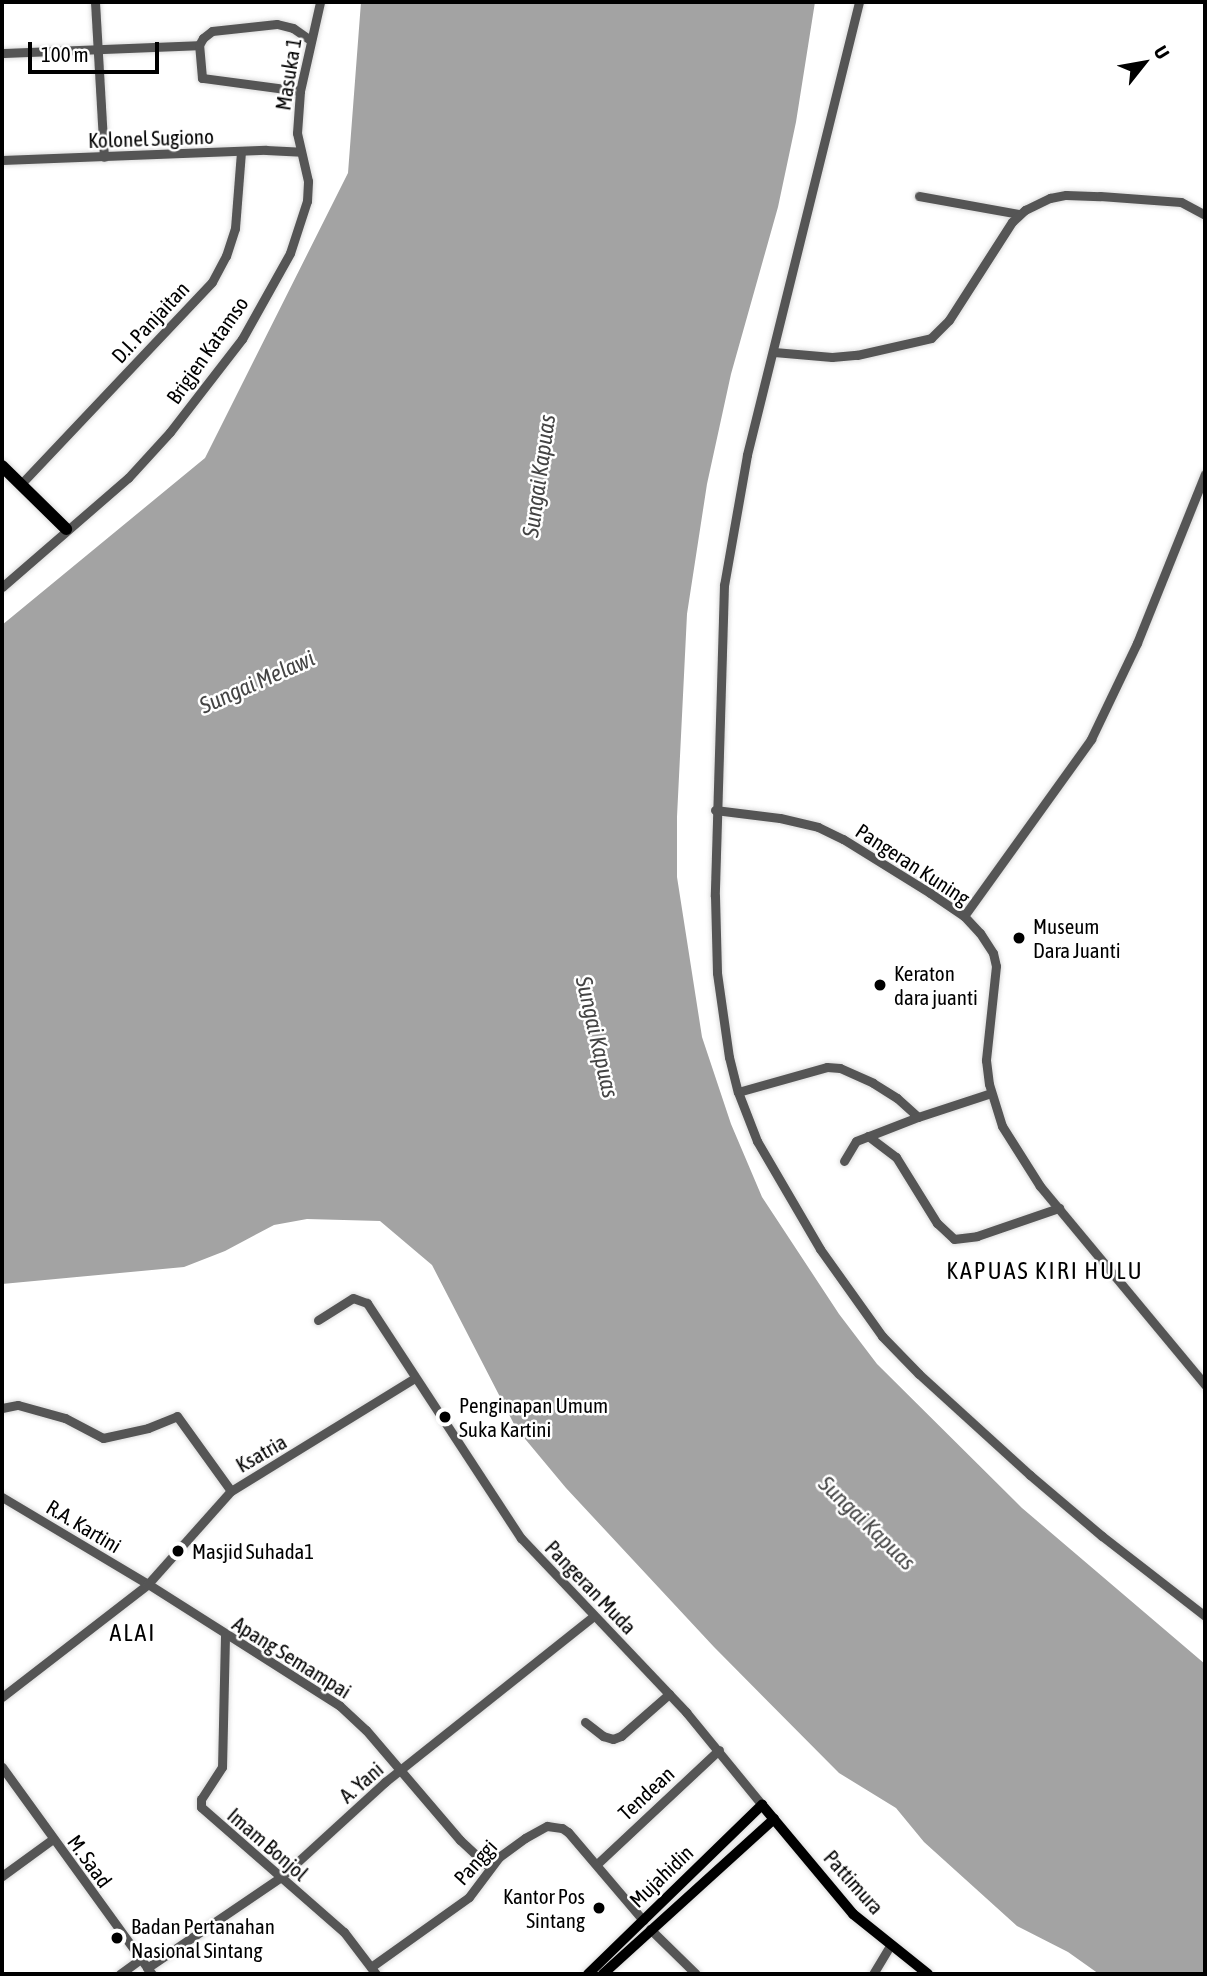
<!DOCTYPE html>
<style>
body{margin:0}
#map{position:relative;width:1207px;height:1976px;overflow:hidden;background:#fff;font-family:"Asap Condensed",sans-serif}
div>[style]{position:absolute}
.water>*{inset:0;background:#a3a3a3}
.roads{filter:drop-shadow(0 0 2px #dbdbdb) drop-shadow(0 0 2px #dbdbdb)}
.minor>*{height:9px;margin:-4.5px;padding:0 4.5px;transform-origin:4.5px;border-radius:4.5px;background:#555}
.major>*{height:10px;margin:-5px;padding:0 5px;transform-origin:5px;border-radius:5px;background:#000}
.highway>*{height:12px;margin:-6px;padding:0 6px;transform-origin:6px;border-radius:6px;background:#000}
.dots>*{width:19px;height:19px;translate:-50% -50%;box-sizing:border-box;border:4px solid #fff;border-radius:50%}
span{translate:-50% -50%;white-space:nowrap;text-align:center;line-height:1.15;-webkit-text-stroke:5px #fff;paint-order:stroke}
.street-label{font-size:21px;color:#000}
.poi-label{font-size:21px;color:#000}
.left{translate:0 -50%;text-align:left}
.right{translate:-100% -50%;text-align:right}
.water-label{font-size:23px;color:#444;font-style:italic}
.quarter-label{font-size:24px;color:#000;letter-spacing:2px}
.frame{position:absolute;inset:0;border:4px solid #000;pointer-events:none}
.north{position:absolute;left:1109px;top:28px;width:70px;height:70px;-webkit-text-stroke:5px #fff;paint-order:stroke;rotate:59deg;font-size:19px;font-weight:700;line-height:28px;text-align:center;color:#000}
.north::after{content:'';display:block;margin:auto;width:24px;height:32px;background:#000;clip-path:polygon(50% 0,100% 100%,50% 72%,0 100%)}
.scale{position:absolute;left:28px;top:42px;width:131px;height:32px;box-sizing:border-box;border:4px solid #000;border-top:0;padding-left:9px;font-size:21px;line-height:24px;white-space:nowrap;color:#000;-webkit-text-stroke:5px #fff;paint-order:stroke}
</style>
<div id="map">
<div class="water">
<div style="clip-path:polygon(361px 2px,815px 2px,796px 122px,778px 207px,731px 374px,707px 484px,687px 614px,677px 817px,677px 877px,702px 1037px,731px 1124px,762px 1197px,839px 1314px,877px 1364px,1022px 1508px,1205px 1664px,1205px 1974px,1099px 1974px,1068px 1952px,1017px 1926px,924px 1842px,896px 1808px,839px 1773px,714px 1647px,566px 1488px,516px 1428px,432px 1265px,380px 1221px,307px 1219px,274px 1225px,225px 1251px,184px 1267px,2px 1284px,2px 625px,205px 458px,348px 173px)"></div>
</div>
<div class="roads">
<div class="minor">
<div style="left:95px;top:2px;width:155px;rotate:86.7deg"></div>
<div style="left:859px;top:2px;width:467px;rotate:103.9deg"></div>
<div style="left:747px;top:455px;width:132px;rotate:100deg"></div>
<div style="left:724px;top:585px;width:311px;rotate:91.7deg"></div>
<div style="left:715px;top:896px;width:77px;rotate:88.5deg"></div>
<div style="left:717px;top:973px;width:85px;rotate:81.9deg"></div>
<div style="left:729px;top:1057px;width:36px;rotate:76deg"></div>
<div style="left:738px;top:1092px;width:53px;rotate:68.8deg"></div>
<div style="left:757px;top:1141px;width:125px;rotate:59.7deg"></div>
<div style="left:820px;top:1249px;width:107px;rotate:54.5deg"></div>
<div style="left:882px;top:1336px;width:53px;rotate:45.8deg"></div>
<div style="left:919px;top:1374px;width:150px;rotate:42.3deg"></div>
<div style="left:1030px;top:1475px;width:94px;rotate:40.3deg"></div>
<div style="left:1102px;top:1536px;width:130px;rotate:37.8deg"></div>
<div style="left:2px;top:53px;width:197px;rotate:-2.3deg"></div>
<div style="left:300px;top:91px;width:99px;rotate:-172.4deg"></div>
<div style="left:202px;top:78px;width:33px;rotate:-95deg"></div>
<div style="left:199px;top:45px;width:8px;rotate:-60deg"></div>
<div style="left:203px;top:38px;width:11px;rotate:-38deg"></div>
<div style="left:212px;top:31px;width:65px;rotate:-6.1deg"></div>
<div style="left:277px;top:24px;width:16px;rotate:14deg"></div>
<div style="left:293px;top:28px;width:19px;rotate:35deg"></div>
<div style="left:2px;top:160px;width:264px;rotate:-2.2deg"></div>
<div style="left:266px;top:150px;width:35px;rotate:3deg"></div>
<div style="left:919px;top:196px;width:102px;rotate:10.2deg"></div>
<div style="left:774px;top:352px;width:58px;rotate:4.9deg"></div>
<div style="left:832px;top:357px;width:25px;rotate:-5deg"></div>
<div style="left:857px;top:355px;width:76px;rotate:-12.9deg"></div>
<div style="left:931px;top:338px;width:25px;rotate:-45deg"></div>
<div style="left:949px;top:320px;width:117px;rotate:-57.3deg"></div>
<div style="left:1012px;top:222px;width:18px;rotate:-43deg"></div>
<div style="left:1025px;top:210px;width:28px;rotate:-26deg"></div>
<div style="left:1050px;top:198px;width:16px;rotate:-11deg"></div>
<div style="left:1066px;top:195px;width:34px;rotate:2deg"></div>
<div style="left:1100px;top:196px;width:81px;rotate:4.2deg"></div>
<div style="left:1181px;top:202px;width:27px;rotate:28deg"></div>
<div style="left:20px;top:485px;width:279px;rotate:-46.6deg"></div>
<div style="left:212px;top:282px;width:30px;rotate:-62deg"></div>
<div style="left:226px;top:256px;width:29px;rotate:-72deg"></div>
<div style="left:235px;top:228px;width:77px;rotate:-85.5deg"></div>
<div style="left:2px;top:587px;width:167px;rotate:-40.9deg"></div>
<div style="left:128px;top:478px;width:62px;rotate:-47.6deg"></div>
<div style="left:170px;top:432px;width:118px;rotate:-52.3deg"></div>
<div style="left:242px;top:339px;width:98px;rotate:-60.8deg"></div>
<div style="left:290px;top:253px;width:55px;rotate:-71.9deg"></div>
<div style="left:307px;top:201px;width:20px;rotate:-87deg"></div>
<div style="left:308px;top:181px;width:49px;rotate:-102.9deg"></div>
<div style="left:297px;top:133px;width:42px;rotate:-85.9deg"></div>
<div style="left:300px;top:91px;width:91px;rotate:-77.3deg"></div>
<div style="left:715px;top:810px;width:65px;rotate:7deg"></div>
<div style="left:780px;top:818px;width:39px;rotate:13deg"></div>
<div style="left:818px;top:827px;width:28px;rotate:26deg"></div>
<div style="left:843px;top:839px;width:102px;rotate:31.8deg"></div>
<div style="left:930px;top:893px;width:41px;rotate:34.1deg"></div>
<div style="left:964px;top:916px;width:23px;rotate:47deg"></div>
<div style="left:980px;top:933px;width:24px;rotate:57deg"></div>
<div style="left:993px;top:953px;width:13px;rotate:77deg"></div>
<div style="left:996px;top:966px;width:95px;rotate:96.1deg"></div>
<div style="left:986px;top:1060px;width:24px;rotate:83deg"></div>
<div style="left:989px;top:1084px;width:44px;rotate:72.8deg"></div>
<div style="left:1002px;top:1126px;width:71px;rotate:57.7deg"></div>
<div style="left:1040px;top:1186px;width:259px;rotate:50.3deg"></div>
<div style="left:964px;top:916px;width:218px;rotate:-54.3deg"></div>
<div style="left:1091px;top:739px;width:106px;rotate:-64.4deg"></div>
<div style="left:1137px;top:643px;width:182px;rotate:-68.1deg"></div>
<div style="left:738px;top:1092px;width:92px;rotate:-15.7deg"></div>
<div style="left:827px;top:1067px;width:13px;rotate:4deg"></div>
<div style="left:840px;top:1068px;width:36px;rotate:24deg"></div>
<div style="left:873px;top:1083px;width:28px;rotate:32deg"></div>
<div style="left:897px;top:1098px;width:28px;rotate:42deg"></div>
<div style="left:918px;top:1117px;width:77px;rotate:-18.2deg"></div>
<div style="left:868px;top:1136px;width:35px;rotate:37deg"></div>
<div style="left:896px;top:1157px;width:78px;rotate:58.2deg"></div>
<div style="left:937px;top:1223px;width:23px;rotate:43deg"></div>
<div style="left:954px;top:1239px;width:23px;rotate:-7deg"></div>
<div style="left:977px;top:1236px;width:87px;rotate:-18.9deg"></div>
<div style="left:844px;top:1161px;width:23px;rotate:-59deg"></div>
<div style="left:856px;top:1141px;width:66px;rotate:-21.2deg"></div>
<div style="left:318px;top:1320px;width:41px;rotate:-32.2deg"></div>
<div style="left:353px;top:1298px;width:15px;rotate:20deg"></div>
<div style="left:367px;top:1303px;width:281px;rotate:56.8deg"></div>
<div style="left:521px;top:1538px;width:240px;rotate:46.5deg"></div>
<div style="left:686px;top:1712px;width:120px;rotate:50.7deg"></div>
<div style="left:2px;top:1408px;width:16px;rotate:-11deg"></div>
<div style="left:18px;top:1405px;width:49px;rotate:15.5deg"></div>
<div style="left:65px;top:1418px;width:43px;rotate:27.8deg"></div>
<div style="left:103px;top:1438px;width:46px;rotate:-12.5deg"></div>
<div style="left:148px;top:1428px;width:31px;rotate:-22deg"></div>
<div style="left:177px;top:1416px;width:92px;rotate:54.2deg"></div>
<div style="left:2px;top:1497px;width:170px;rotate:30.8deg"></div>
<div style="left:148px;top:1584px;width:227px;rotate:32.4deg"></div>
<div style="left:340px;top:1706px;width:35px;rotate:43deg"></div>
<div style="left:366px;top:1730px;width:145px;rotate:49.5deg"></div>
<div style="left:460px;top:1840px;width:40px;rotate:43deg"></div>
<div style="left:225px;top:1636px;width:131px;rotate:91.3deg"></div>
<div style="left:222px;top:1767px;width:38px;rotate:123deg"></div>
<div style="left:201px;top:1799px;width:8px;rotate:90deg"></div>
<div style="left:201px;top:1807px;width:190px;rotate:41.2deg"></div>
<div style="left:344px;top:1932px;width:53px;rotate:52.7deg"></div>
<div style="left:2px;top:1697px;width:185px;rotate:-37.7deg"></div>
<div style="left:148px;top:1584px;width:125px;rotate:-48.3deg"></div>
<div style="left:231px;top:1491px;width:216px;rotate:-31.6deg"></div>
<div style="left:585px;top:1722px;width:23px;rotate:38deg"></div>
<div style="left:603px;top:1736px;width:10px;rotate:17deg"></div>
<div style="left:613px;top:1739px;width:9px;rotate:-21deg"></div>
<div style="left:621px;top:1736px;width:64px;rotate:-41.2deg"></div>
<div style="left:2px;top:1767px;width:256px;rotate:54.1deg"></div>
<div style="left:597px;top:1864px;width:167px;rotate:-43.1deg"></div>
<div style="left:2px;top:1876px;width:63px;rotate:-36deg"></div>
<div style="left:650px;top:1929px;width:64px;rotate:44.4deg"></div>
<div style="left:371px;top:1967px;width:120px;rotate:-35.5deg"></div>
<div style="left:469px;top:1897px;width:50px;rotate:-53.1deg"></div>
<div style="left:499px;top:1857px;width:32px;rotate:-36deg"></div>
<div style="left:525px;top:1838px;width:25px;rotate:-29deg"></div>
<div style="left:547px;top:1826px;width:15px;rotate:8deg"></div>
<div style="left:562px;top:1828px;width:7px;rotate:34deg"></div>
<div style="left:568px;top:1832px;width:116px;rotate:49.6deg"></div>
<div style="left:147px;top:1968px;width:162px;rotate:-34.2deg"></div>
<div style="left:281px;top:1877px;width:141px;rotate:-42.4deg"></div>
<div style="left:385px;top:1782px;width:267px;rotate:-38.5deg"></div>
<div style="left:120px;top:1974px;width:26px;rotate:-36deg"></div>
<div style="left:873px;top:1974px;width:33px;rotate:-59deg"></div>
</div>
<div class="major">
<div style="left:588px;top:1974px;width:243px;rotate:-44.2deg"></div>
<div style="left:762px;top:1805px;width:142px;rotate:50.1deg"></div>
<div style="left:853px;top:1914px;width:96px;rotate:38.7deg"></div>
<div style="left:603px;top:1974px;width:231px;rotate:-42.2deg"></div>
</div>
<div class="highway">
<div style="left:2px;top:466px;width:90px;rotate:44.5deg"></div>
</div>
</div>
<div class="dots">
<div style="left:1019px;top:938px;background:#000"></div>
<div style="left:880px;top:985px;background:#000"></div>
<div style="left:445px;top:1417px;background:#000"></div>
<div style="left:178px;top:1551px;background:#000"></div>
<div style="left:599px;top:1908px;background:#000"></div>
<div style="left:117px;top:1938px;background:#000"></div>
</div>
<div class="street-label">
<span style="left:288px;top:74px;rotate:-81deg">Masuka 1</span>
<span style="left:151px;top:138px;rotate:-2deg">Kolonel Sugiono</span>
<span style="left:150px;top:322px;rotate:-47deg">D.I. Panjaitan</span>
<span style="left:207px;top:350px;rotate:-55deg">Brigjen Katamso</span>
<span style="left:913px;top:864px;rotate:33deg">Pangeran Kuning</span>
<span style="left:261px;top:1453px;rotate:-30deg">Ksatria</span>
<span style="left:84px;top:1526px;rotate:31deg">R.A. Kartini</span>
<span style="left:591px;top:1587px;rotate:46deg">Pangeran Muda</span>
<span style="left:292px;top:1657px;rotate:32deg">Apang Semampai</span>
<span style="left:361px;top:1782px;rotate:-41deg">A. Yani</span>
<span style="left:646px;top:1793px;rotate:-43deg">Tendean</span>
<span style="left:268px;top:1844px;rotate:41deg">Imam Bonjol</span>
<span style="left:90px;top:1861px;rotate:54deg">M. Saad</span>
<span style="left:475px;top:1862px;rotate:-48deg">Panggi</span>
<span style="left:661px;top:1876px;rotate:-44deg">Mujahidin</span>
<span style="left:854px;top:1882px;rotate:48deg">Pattimura</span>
</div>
<div class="poi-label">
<span class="left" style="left:1033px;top:938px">Museum<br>Dara Juanti</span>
<span class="left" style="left:894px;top:985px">Keraton<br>dara juanti</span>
<span class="left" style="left:459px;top:1417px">Penginapan Umum<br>Suka Kartini</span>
<span class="left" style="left:192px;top:1551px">Masjid Suhada1</span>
<span class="right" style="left:585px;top:1908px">Kantor Pos<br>Sintang</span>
<span class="left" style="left:131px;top:1938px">Badan Pertanahan<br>Nasional Sintang</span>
</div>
<div class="water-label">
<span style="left:539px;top:476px;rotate:-82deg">Sungai Kapuas</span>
<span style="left:257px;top:682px;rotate:-24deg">Sungai Melawi</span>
<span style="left:597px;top:1037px;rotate:77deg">Sungai Kapuas</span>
<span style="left:867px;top:1523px;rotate:44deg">Sungai Kapuas</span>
</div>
<div class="quarter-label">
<span style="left:1045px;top:1271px">KAPUAS KIRI HULU</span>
<span style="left:133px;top:1633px">ALAI</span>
</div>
<div class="frame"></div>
<div class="north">U</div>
<div class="scale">100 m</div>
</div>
